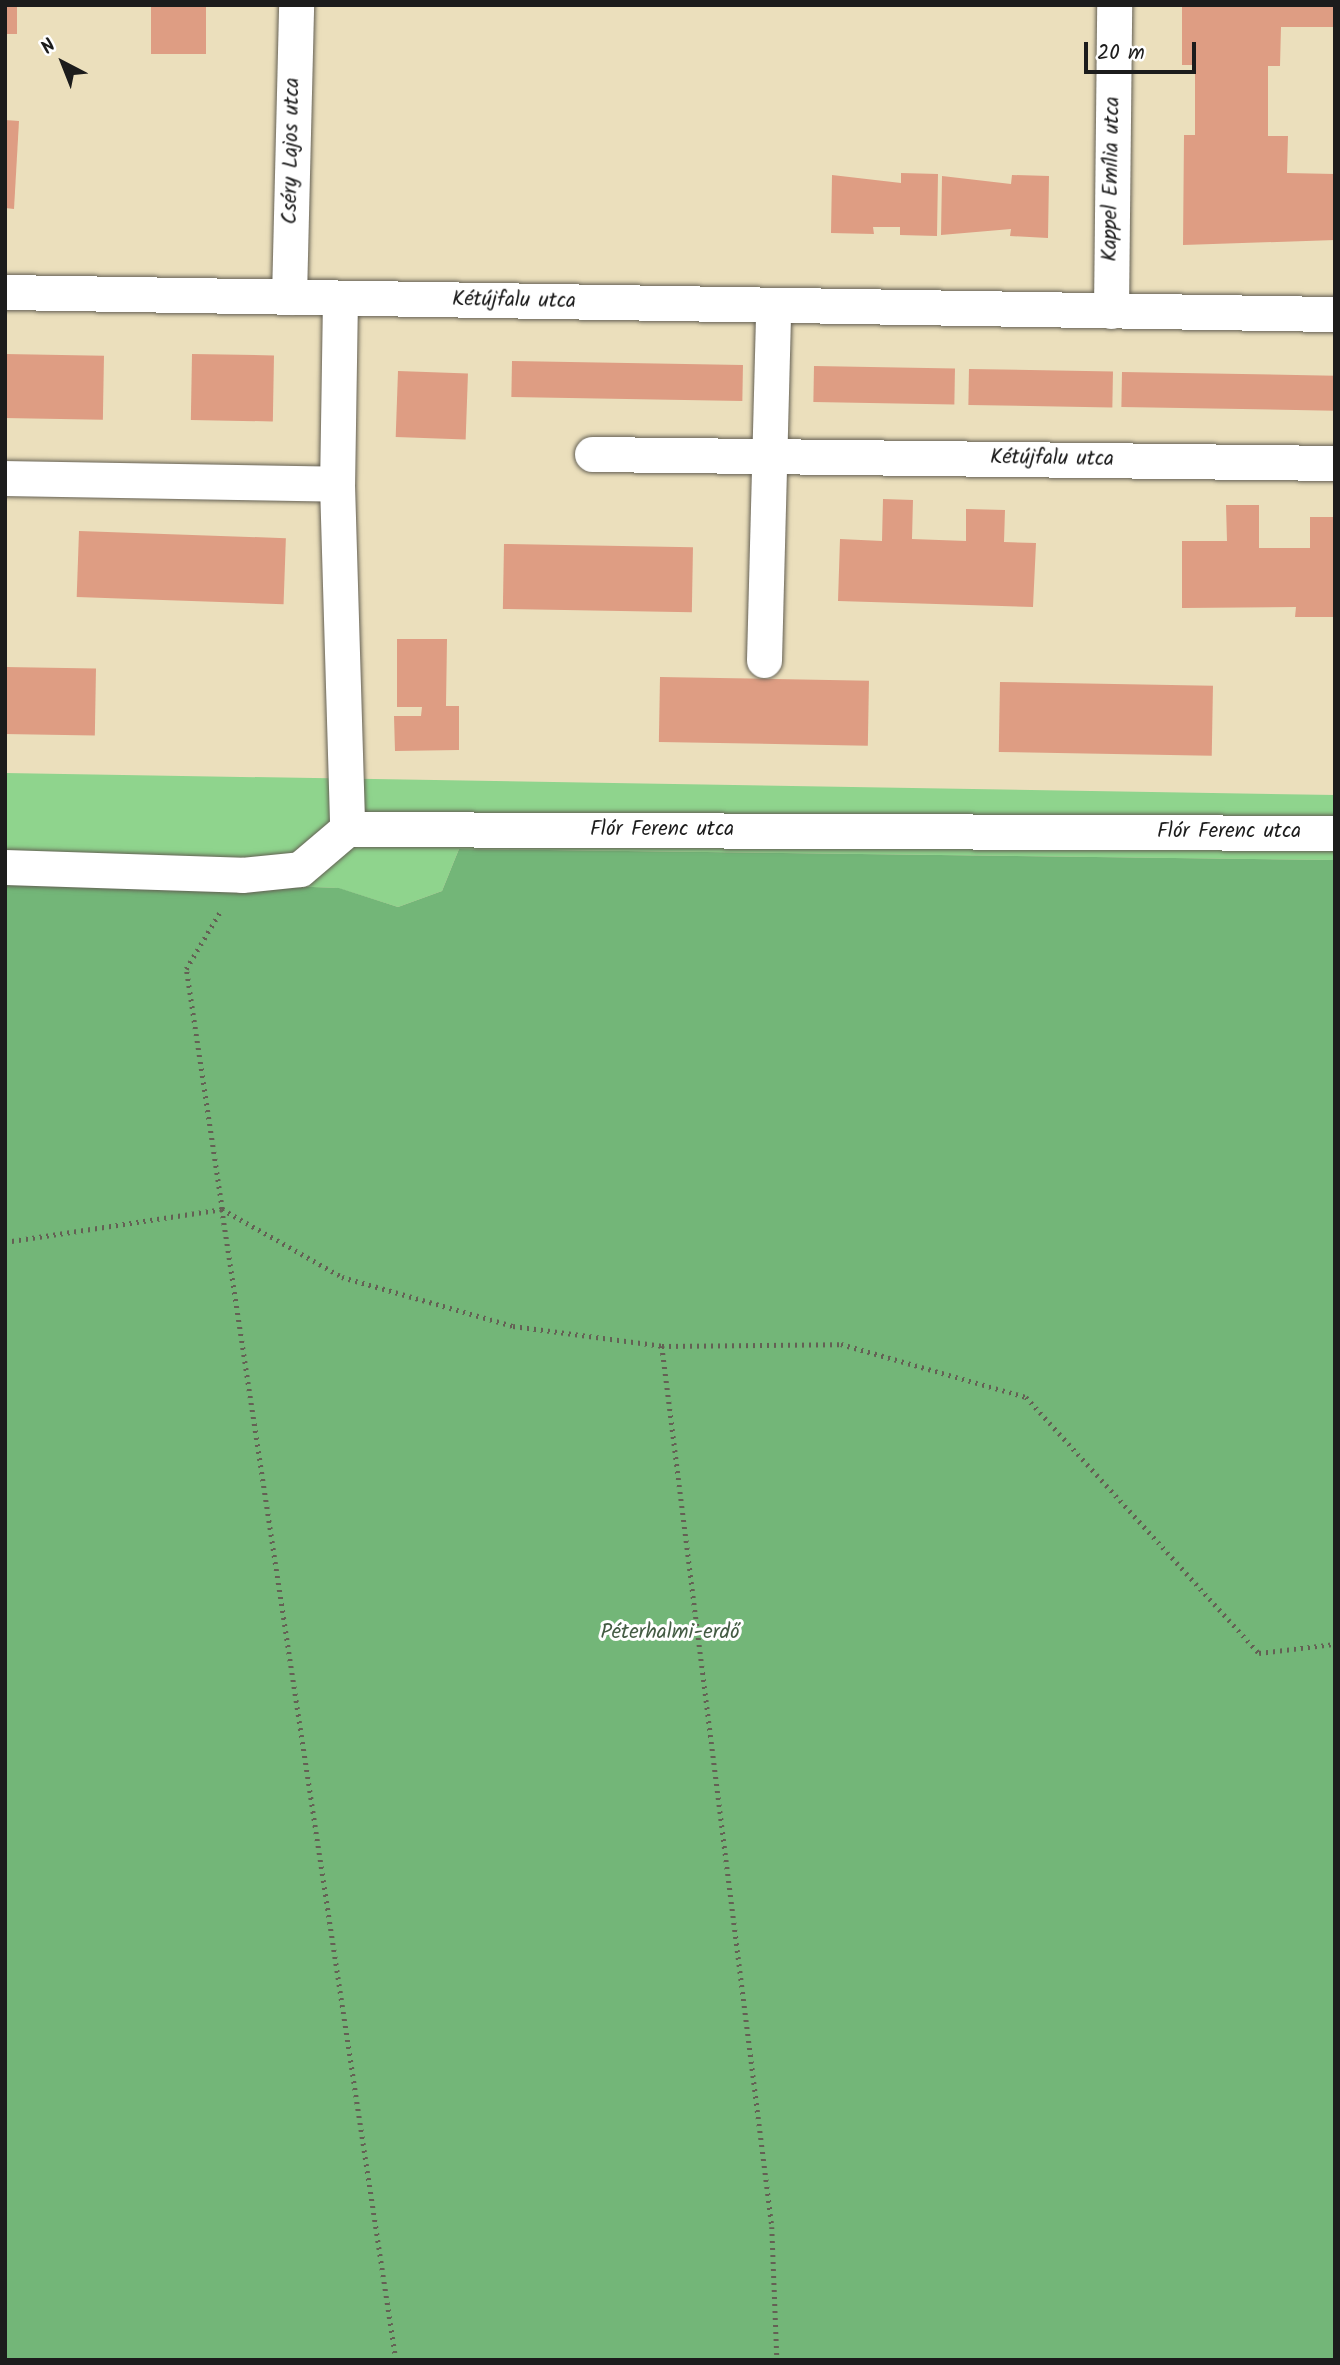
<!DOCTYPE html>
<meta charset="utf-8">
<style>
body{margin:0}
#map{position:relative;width:1340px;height:2365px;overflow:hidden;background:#ebdfbc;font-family:Kalam,sans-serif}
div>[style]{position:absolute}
.green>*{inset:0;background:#8fd48d}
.forest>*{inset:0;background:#73b678}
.building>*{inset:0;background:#de9d83;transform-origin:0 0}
.path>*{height:4.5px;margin-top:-2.25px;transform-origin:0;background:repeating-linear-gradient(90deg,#646054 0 2px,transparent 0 7px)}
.roads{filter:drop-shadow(0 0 2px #646054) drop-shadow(0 0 2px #646054)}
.minor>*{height:35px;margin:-17.5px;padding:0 17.5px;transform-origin:17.5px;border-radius:17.5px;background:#fff}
span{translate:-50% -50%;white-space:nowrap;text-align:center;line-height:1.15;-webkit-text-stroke:6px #fff;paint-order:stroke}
.street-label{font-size:21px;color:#1c1c1c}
.park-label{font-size:21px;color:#445c44}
.frame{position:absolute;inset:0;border:7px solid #1c1c1c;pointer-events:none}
.north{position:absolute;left:28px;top:28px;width:70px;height:70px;-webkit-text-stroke:5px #fff;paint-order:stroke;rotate:318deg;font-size:19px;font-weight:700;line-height:28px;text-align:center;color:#1c1c1c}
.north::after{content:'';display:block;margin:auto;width:24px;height:32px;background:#1c1c1c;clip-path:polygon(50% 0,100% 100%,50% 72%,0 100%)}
.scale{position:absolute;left:1084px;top:42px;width:112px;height:32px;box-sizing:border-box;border:4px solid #1c1c1c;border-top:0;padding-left:9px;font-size:21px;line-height:24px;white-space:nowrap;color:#1c1c1c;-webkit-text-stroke:5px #fff;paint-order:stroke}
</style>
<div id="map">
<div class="green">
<div style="clip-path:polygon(5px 773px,1335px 795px,1335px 860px,459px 849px,442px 891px,398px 907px,338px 888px,5px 875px)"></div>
</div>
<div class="forest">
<div style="clip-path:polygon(459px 849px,1335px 860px,1335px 2360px,5px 2360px,5px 875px,339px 888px,398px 907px,442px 891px)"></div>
</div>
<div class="building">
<div style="left:5px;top:5px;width:12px;height:29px"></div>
<div style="left:151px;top:5px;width:55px;height:49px"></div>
<div style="clip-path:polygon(1182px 5px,1335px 5px,1335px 27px,1281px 27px,1280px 66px,1268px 66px,1268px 136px,1288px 136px,1287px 173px,1335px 174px,1335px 240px,1183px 245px,1184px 135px,1195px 135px,1195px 65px,1182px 65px)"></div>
<div style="clip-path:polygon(5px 120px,19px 121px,14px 209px,5px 208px)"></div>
<div style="clip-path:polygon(901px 173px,938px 174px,937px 236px,900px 235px,900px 227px,873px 227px,874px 234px,831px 233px,832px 175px,901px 183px)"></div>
<div style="clip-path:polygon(1012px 175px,1049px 176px,1048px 238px,1010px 236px,1011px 229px,941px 235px,942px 176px,1011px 184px)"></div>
<div style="left:5px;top:354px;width:99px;height:64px;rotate:1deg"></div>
<div style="left:192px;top:354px;width:82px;height:66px;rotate:1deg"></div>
<div style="left:512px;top:361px;width:231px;height:36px;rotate:1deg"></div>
<div style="left:814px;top:366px;width:141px;height:36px;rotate:1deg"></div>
<div style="left:969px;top:369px;width:144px;height:36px;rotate:1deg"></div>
<div style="left:398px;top:371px;width:70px;height:66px;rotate:2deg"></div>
<div style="left:1122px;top:372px;width:213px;height:35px;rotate:1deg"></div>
<div style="clip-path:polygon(883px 499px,913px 500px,912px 539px,966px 541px,966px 509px,1005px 510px,1004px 542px,1036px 543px,1033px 607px,838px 601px,840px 539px,882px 541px)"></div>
<div style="clip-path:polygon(1226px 505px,1259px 505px,1259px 548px,1310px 548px,1310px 517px,1335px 517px,1335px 617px,1295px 617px,1296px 607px,1182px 608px,1182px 541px,1227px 541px)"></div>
<div style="left:79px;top:531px;width:207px;height:66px;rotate:2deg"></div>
<div style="left:504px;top:544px;width:189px;height:65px;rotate:1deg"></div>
<div style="clip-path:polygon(397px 639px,447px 639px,446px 706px,459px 706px,459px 750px,395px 751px,394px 716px,421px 716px,422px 707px,397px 707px)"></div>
<div style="left:5px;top:667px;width:91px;height:67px;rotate:1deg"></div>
<div style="left:660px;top:677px;width:209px;height:65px;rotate:1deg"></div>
<div style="left:1000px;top:682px;width:213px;height:70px;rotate:1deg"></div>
</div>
<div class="path">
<div style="left:222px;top:1209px;width:138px;rotate:29.5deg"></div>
<div style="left:342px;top:1277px;width:178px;rotate:16deg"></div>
<div style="left:513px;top:1326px;width:150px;rotate:7.6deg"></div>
<div style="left:662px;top:1346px;width:179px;rotate:-0.6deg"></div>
<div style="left:841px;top:1344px;width:192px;rotate:16deg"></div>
<div style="left:1026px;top:1397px;width:346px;rotate:47.7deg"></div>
<div style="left:1259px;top:1653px;width:77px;rotate:-6.8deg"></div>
<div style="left:222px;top:1209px;width:1164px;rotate:81.4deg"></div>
<div style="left:5px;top:1242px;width:219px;rotate:-8.6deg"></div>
<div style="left:222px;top:1209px;width:243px;rotate:-98.5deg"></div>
<div style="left:186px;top:969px;width:66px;rotate:-59.2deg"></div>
<div style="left:662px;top:1346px;width:888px;rotate:82.88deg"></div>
<div style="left:772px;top:2227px;width:133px;rotate:87.8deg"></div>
</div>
<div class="roads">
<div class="minor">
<div style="left:5px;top:292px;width:1330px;rotate:0.95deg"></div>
<div style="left:289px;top:297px;width:292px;rotate:-88.6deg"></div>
<div style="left:340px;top:298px;width:186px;rotate:90.9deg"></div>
<div style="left:337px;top:484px;width:345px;rotate:88.3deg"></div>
<div style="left:1111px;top:311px;width:306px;rotate:-89.4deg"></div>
<div style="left:592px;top:454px;width:743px;rotate:0.69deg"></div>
<div style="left:5px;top:478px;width:332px;rotate:1deg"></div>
<div style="left:764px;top:660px;width:355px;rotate:-88.5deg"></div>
<div style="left:5px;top:867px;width:237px;rotate:1.9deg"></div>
<div style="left:242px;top:875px;width:58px;rotate:-5.9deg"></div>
<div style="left:300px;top:869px;width:62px;rotate:-40.4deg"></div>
<div style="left:347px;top:829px;width:988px;rotate:0.23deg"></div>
</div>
</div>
<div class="street-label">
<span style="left:292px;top:151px;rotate:-89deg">Cséry Lajos utca</span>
<span style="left:1112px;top:179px;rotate:-89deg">Kappel Emília utca</span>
<span style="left:514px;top:301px;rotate:1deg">Kétújfalu utca</span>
<span style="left:1052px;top:459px;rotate:1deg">Kétújfalu utca</span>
<span style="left:662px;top:830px">Flór Ferenc utca</span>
<span style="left:1229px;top:832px">Flór Ferenc utca</span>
</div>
<div class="park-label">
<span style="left:670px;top:1633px">Péterhalmi-erdő</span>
</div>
<div class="frame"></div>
<div class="north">N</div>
<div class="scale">20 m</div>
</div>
